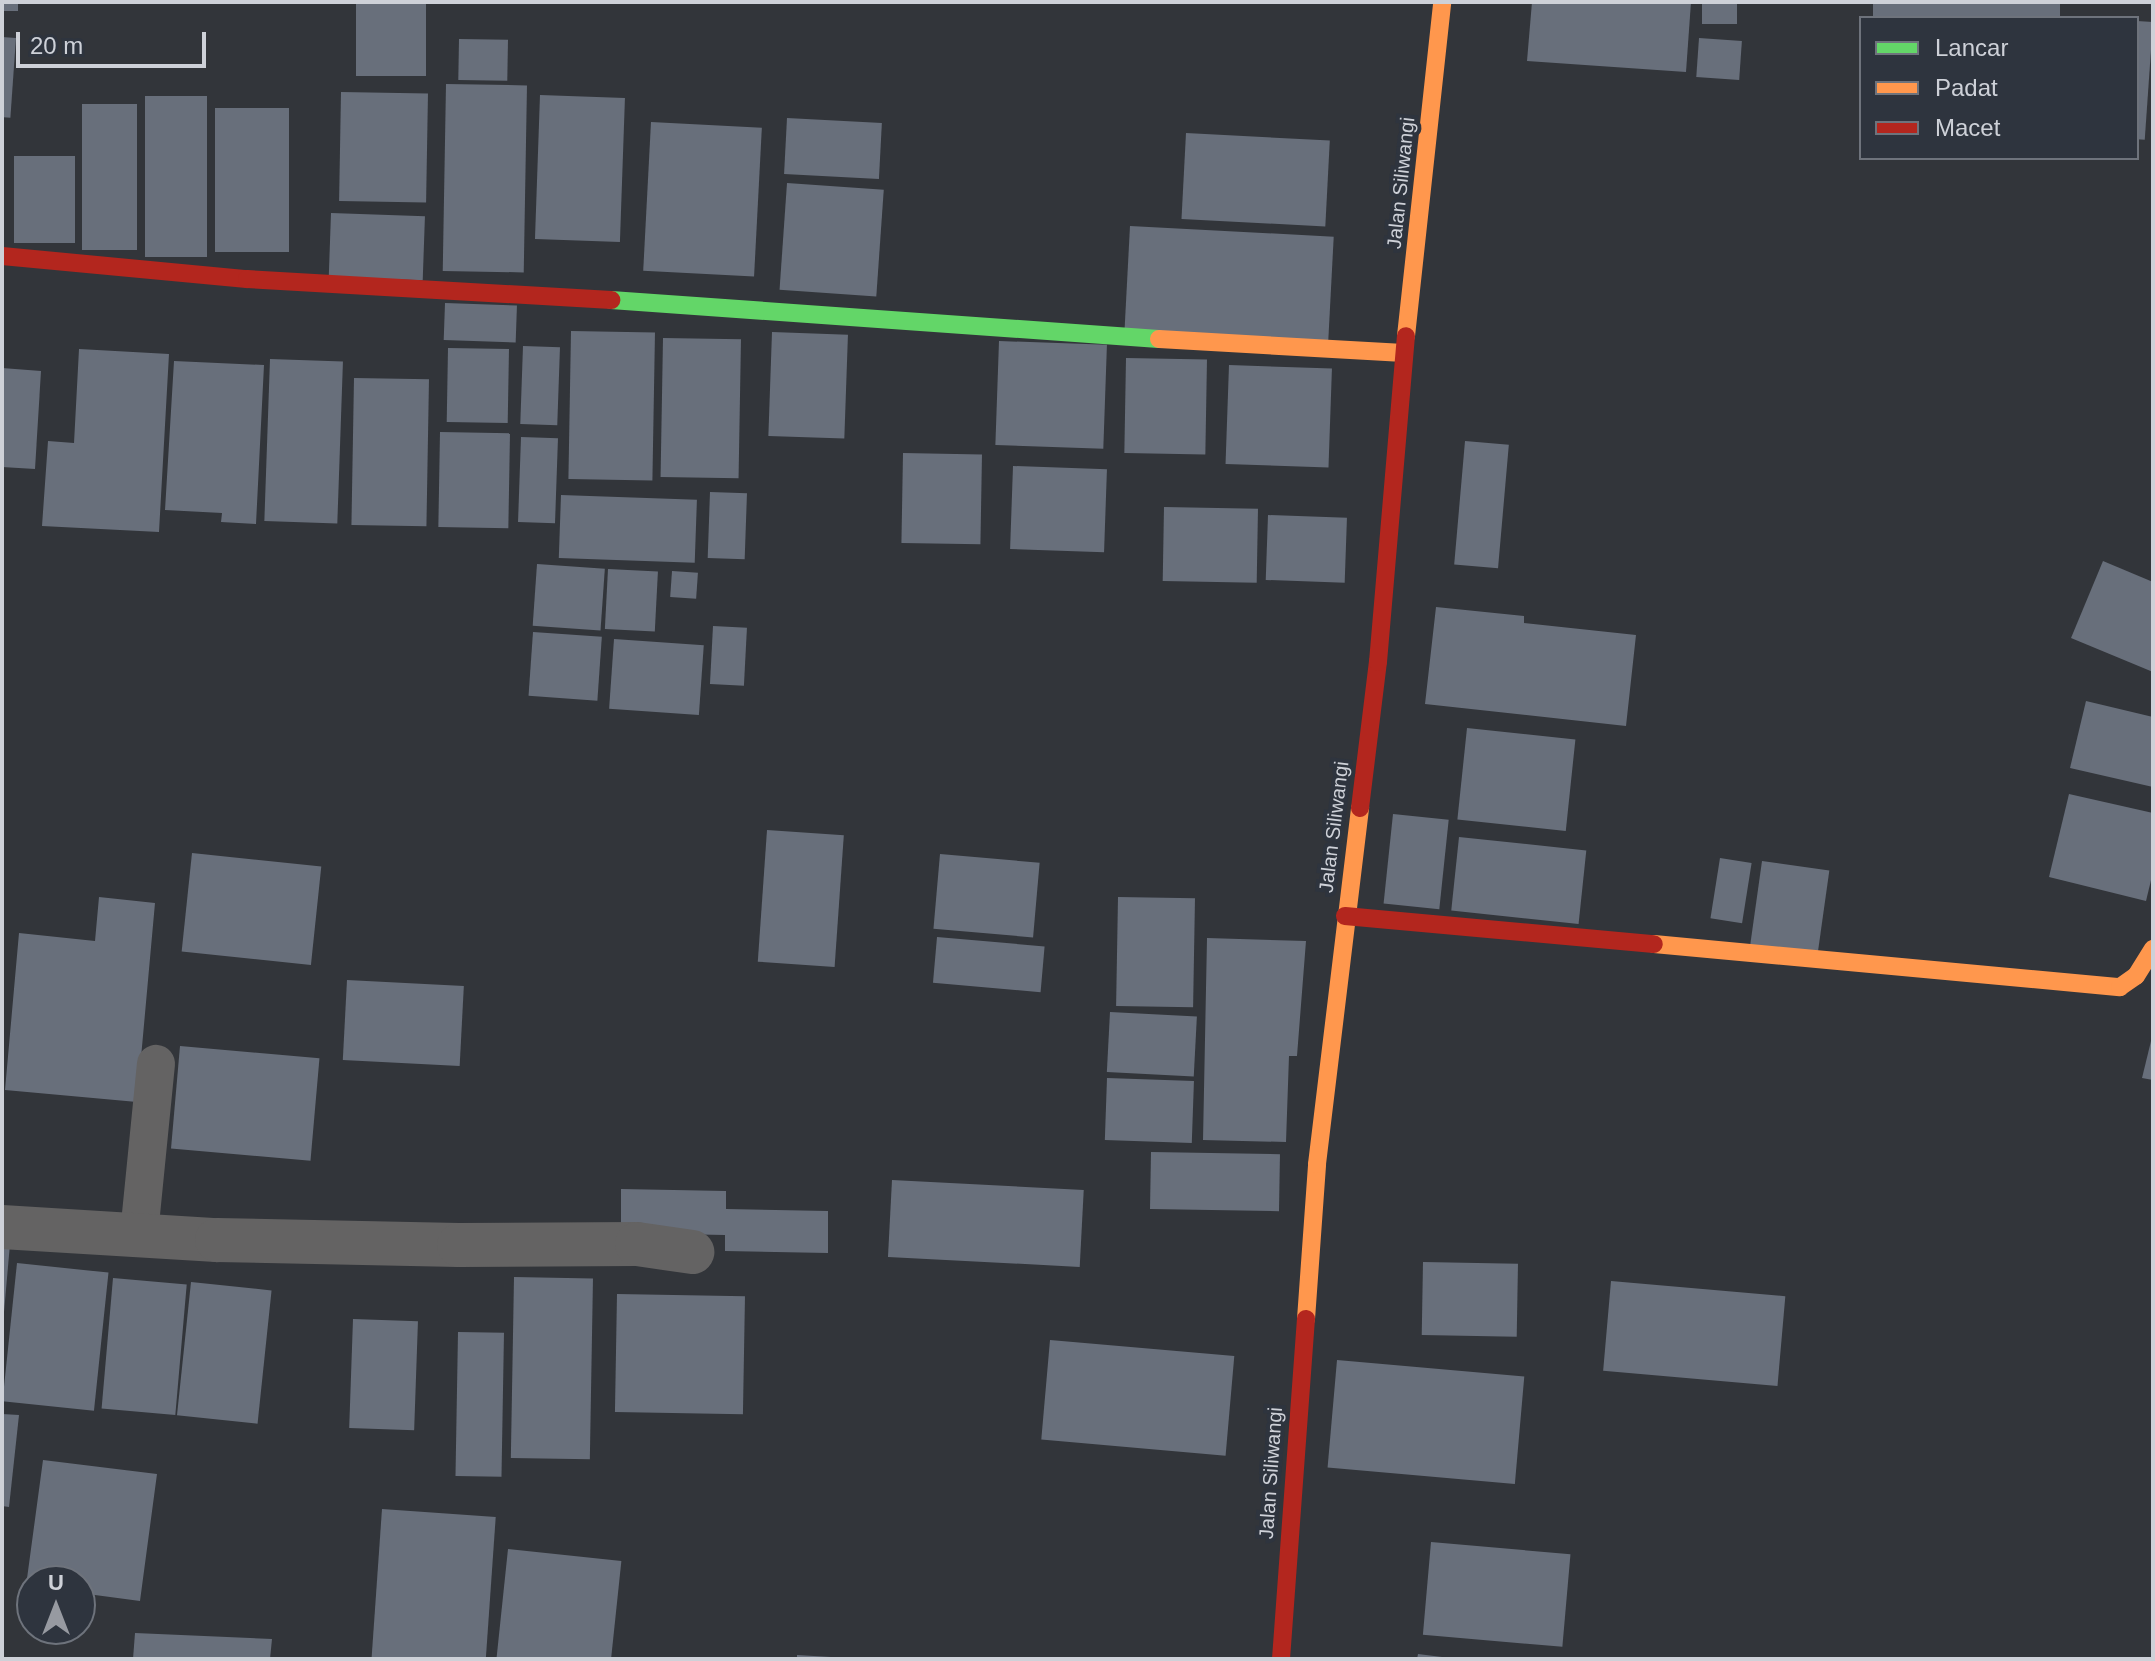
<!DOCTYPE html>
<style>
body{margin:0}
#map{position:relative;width:2155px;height:1661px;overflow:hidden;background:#32353a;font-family:Arial,sans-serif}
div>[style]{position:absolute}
.building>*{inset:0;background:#686f7b;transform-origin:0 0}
.lane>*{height:38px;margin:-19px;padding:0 19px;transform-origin:19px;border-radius:19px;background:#646363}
.street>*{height:44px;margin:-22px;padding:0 22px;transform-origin:22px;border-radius:22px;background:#646363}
.fast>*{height:18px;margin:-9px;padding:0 9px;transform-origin:9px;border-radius:9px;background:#63d668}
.slow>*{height:18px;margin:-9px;padding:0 9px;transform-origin:9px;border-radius:9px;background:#ff974d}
.jam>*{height:18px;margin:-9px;padding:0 9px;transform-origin:9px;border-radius:9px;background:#b3261e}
span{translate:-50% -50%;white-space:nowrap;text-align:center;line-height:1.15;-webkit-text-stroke:8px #2e343e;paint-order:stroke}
.street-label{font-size:20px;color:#ced1d8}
.frame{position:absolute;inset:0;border:4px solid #ced1d8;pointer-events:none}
.legend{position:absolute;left:1859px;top:16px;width:280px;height:144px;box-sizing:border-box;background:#2e343e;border:2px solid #6e737c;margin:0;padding:10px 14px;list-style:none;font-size:24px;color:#ced1d8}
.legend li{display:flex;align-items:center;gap:16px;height:40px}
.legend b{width:40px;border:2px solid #6e737c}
.north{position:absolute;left:16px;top:1565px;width:80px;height:80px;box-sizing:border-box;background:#2e343e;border:2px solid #6e737c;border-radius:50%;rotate:0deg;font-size:22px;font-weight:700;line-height:32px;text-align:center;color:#ced1d8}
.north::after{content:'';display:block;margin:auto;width:28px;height:36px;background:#979aa1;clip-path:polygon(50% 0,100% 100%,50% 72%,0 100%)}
.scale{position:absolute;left:16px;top:32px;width:190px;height:36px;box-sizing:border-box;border:4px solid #ced1d8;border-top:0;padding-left:10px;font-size:24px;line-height:28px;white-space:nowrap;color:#ced1d8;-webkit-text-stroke:6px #2e343e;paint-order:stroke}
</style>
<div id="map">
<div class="building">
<div style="left:2px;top:2px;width:16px;height:9px"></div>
<div style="left:356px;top:2px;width:70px;height:74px"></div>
<div style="clip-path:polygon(1532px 2px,1691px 2px,1686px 72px,1527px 61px)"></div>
<div style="left:1702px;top:2px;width:35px;height:22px"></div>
<div style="left:1873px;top:2px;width:187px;height:16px"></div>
<div style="left:2137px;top:21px;width:16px;height:118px;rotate:4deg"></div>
<div style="left:2px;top:37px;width:14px;height:80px;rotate:4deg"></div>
<div style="left:1699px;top:38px;width:43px;height:39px;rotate:4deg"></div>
<div style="left:459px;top:39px;width:49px;height:41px;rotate:1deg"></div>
<div style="left:446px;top:84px;width:81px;height:187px;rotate:1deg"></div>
<div style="left:341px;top:92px;width:87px;height:109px;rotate:1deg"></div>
<div style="left:540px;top:95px;width:85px;height:144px;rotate:2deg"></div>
<div style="left:145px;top:96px;width:62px;height:161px"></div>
<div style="left:82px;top:104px;width:55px;height:146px"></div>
<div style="left:215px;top:108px;width:74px;height:144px"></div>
<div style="left:787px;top:118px;width:95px;height:56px;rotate:3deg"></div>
<div style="left:651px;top:122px;width:111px;height:149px;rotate:3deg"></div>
<div style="left:1186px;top:133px;width:144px;height:86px;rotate:3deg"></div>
<div style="left:14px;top:156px;width:61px;height:87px"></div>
<div style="left:787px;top:183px;width:97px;height:107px;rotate:4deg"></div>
<div style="left:331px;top:213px;width:94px;height:64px;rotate:2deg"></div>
<div style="left:1130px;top:226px;width:204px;height:106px;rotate:3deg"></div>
<div style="left:445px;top:303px;width:72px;height:37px;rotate:2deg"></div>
<div style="left:571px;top:331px;width:84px;height:148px;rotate:1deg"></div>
<div style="left:772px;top:332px;width:76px;height:104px;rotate:2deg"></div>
<div style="left:663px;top:338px;width:78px;height:139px;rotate:1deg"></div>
<div style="left:999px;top:341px;width:108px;height:104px;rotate:2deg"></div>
<div style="left:523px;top:346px;width:37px;height:78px;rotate:2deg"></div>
<div style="left:448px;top:348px;width:61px;height:74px;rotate:1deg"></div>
<div style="clip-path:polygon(79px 349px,169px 354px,159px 532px,42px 526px,48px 441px,74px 443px)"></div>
<div style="left:1126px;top:358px;width:81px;height:95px;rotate:1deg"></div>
<div style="left:270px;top:359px;width:73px;height:162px;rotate:2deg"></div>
<div style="clip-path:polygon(174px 361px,264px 365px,256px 524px,221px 522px,222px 513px,165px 510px)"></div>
<div style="left:1229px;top:365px;width:103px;height:99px;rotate:2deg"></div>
<div style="clip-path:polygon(2px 368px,41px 371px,35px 469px,2px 467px)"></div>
<div style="left:354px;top:378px;width:75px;height:147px;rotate:1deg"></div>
<div style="left:440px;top:432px;width:70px;height:95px;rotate:1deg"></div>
<div style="left:521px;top:437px;width:37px;height:85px;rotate:2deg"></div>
<div style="left:1465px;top:441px;width:44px;height:124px;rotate:5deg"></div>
<div style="left:903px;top:453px;width:79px;height:90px;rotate:1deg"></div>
<div style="left:1013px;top:466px;width:94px;height:83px;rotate:2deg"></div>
<div style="left:710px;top:492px;width:37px;height:66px;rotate:2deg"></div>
<div style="left:561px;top:495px;width:136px;height:63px;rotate:2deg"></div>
<div style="left:1164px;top:507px;width:94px;height:74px;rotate:1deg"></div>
<div style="left:1268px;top:515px;width:79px;height:65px;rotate:2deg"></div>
<div style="clip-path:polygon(2103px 561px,2153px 582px,2153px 672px,2071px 638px)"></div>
<div style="left:537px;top:564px;width:68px;height:62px;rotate:4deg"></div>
<div style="left:608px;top:569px;width:50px;height:60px;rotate:3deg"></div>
<div style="left:672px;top:571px;width:26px;height:26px;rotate:4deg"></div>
<div style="clip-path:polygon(1436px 607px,1524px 616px,1524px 623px,1636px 635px,1626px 726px,1425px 704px)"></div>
<div style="left:713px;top:626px;width:34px;height:58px;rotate:3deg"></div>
<div style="left:533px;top:632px;width:69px;height:64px;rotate:4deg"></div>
<div style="left:614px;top:639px;width:90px;height:70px;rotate:4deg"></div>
<div style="clip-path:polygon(2086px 701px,2153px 717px,2153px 787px,2070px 768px)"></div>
<div style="left:1467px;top:728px;width:109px;height:92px;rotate:6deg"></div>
<div style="clip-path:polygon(2069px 794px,2153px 813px,2153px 872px,2146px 901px,2049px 877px)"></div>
<div style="left:1393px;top:814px;width:56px;height:90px;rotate:6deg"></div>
<div style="left:767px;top:830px;width:77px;height:132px;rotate:4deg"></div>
<div style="left:1459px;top:837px;width:128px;height:74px;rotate:6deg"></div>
<div style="left:192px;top:853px;width:130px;height:99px;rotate:6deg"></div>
<div style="left:940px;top:854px;width:100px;height:75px;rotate:5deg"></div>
<div style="left:1720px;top:858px;width:32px;height:61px;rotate:9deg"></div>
<div style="left:1762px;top:861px;width:68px;height:86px;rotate:8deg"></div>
<div style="clip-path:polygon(99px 897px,155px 903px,137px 1102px,5px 1090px,19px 933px,95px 941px)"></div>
<div style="left:1118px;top:897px;width:77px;height:109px;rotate:1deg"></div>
<div style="left:937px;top:937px;width:108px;height:46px;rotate:5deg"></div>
<div style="clip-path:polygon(1207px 938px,1306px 941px,1297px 1056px,1289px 1056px,1286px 1142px,1203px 1140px)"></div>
<div style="left:347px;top:980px;width:117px;height:80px;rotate:3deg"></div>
<div style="left:1110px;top:1012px;width:87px;height:60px;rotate:3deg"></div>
<div style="clip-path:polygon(2152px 1037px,2153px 1037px,2153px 1080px,2142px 1078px)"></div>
<div style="left:180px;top:1046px;width:140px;height:103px;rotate:5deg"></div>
<div style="left:1107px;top:1078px;width:87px;height:62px;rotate:2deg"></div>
<div style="left:1151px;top:1152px;width:129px;height:57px;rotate:1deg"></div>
<div style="left:892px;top:1180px;width:192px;height:77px;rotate:3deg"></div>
<div style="clip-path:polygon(621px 1189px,726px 1191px,726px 1209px,828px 1211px,828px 1253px,725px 1251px,725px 1235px,621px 1233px)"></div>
<div style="clip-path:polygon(2px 1244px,10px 1244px,4px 1312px,2px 1312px)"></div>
<div style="left:1423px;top:1262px;width:95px;height:73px;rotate:1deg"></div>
<div style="left:17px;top:1263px;width:92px;height:139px;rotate:6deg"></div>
<div style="left:514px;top:1277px;width:79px;height:181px;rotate:1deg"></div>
<div style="left:113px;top:1278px;width:74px;height:131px;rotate:5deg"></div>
<div style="left:1611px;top:1281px;width:175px;height:90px;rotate:5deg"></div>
<div style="left:191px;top:1282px;width:81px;height:134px;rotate:6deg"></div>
<div style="left:617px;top:1294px;width:128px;height:118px;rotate:1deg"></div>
<div style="left:353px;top:1319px;width:65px;height:109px;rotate:2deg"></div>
<div style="left:458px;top:1332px;width:46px;height:144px;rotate:1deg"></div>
<div style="left:1050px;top:1340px;width:185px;height:100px;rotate:5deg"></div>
<div style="left:1337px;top:1360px;width:188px;height:108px;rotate:5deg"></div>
<div style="clip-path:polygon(2px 1414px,19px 1415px,9px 1507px,2px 1506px)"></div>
<div style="clip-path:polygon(43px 1460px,157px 1474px,140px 1601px,80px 1593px,80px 1581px,32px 1581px,32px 1587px,26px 1586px)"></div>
<div style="left:382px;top:1509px;width:114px;height:150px;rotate:4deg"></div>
<div style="left:1431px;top:1542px;width:140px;height:93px;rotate:5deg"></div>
<div style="left:508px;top:1549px;width:114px;height:111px;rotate:6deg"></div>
<div style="clip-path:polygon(135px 1633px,272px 1639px,270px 1659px,133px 1659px)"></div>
<div style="clip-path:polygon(1418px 1654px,1442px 1657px,1442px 1659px,1417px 1659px)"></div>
<div style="clip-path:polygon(797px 1655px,831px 1657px,831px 1659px,797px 1659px)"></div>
</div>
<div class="lane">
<div style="left:139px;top:1234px;width:171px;rotate:-84.3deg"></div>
</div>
<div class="street">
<div style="left:2px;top:1227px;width:215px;rotate:3.5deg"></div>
<div style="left:217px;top:1240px;width:242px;rotate:1.2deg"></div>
<div style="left:459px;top:1245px;width:178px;rotate:-0.3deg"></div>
<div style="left:637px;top:1244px;width:56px;rotate:8.3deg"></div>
</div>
<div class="fast">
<div style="left:611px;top:300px;width:549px;rotate:4.07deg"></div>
</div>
<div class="slow">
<div style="left:1406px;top:336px;width:336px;rotate:-83.8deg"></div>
<div style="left:1159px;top:339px;width:245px;rotate:3.3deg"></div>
<div style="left:1654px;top:944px;width:468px;rotate:5.3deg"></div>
<div style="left:2120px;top:987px;width:19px;rotate:-35deg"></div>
<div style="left:2136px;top:976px;width:32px;rotate:-58deg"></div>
<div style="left:1306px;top:1319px;width:155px;rotate:-85.9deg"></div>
<div style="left:1317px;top:1164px;width:359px;rotate:-83.1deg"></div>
</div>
<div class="jam">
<div style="left:2px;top:256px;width:246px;rotate:5.4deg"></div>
<div style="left:247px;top:279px;width:365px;rotate:3.3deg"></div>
<div style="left:1360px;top:808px;width:147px;rotate:-83deg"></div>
<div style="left:1378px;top:662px;width:327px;rotate:-85.1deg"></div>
<div style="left:1345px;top:916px;width:310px;rotate:5.2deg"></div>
<div style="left:1281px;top:1659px;width:341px;rotate:-85.8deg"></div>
</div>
<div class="street-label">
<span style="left:1401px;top:183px;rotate:-84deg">Jalan Siliwangi</span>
<span style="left:1334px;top:827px;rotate:-83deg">Jalan Siliwangi</span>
<span style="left:1271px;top:1473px;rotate:-86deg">Jalan Siliwangi</span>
</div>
<div class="frame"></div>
<ul class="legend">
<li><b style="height:10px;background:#63d668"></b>Lancar</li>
<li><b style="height:10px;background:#ff974d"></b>Padat</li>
<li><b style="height:10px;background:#b3261e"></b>Macet</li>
</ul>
<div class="north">U</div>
<div class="scale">20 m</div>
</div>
